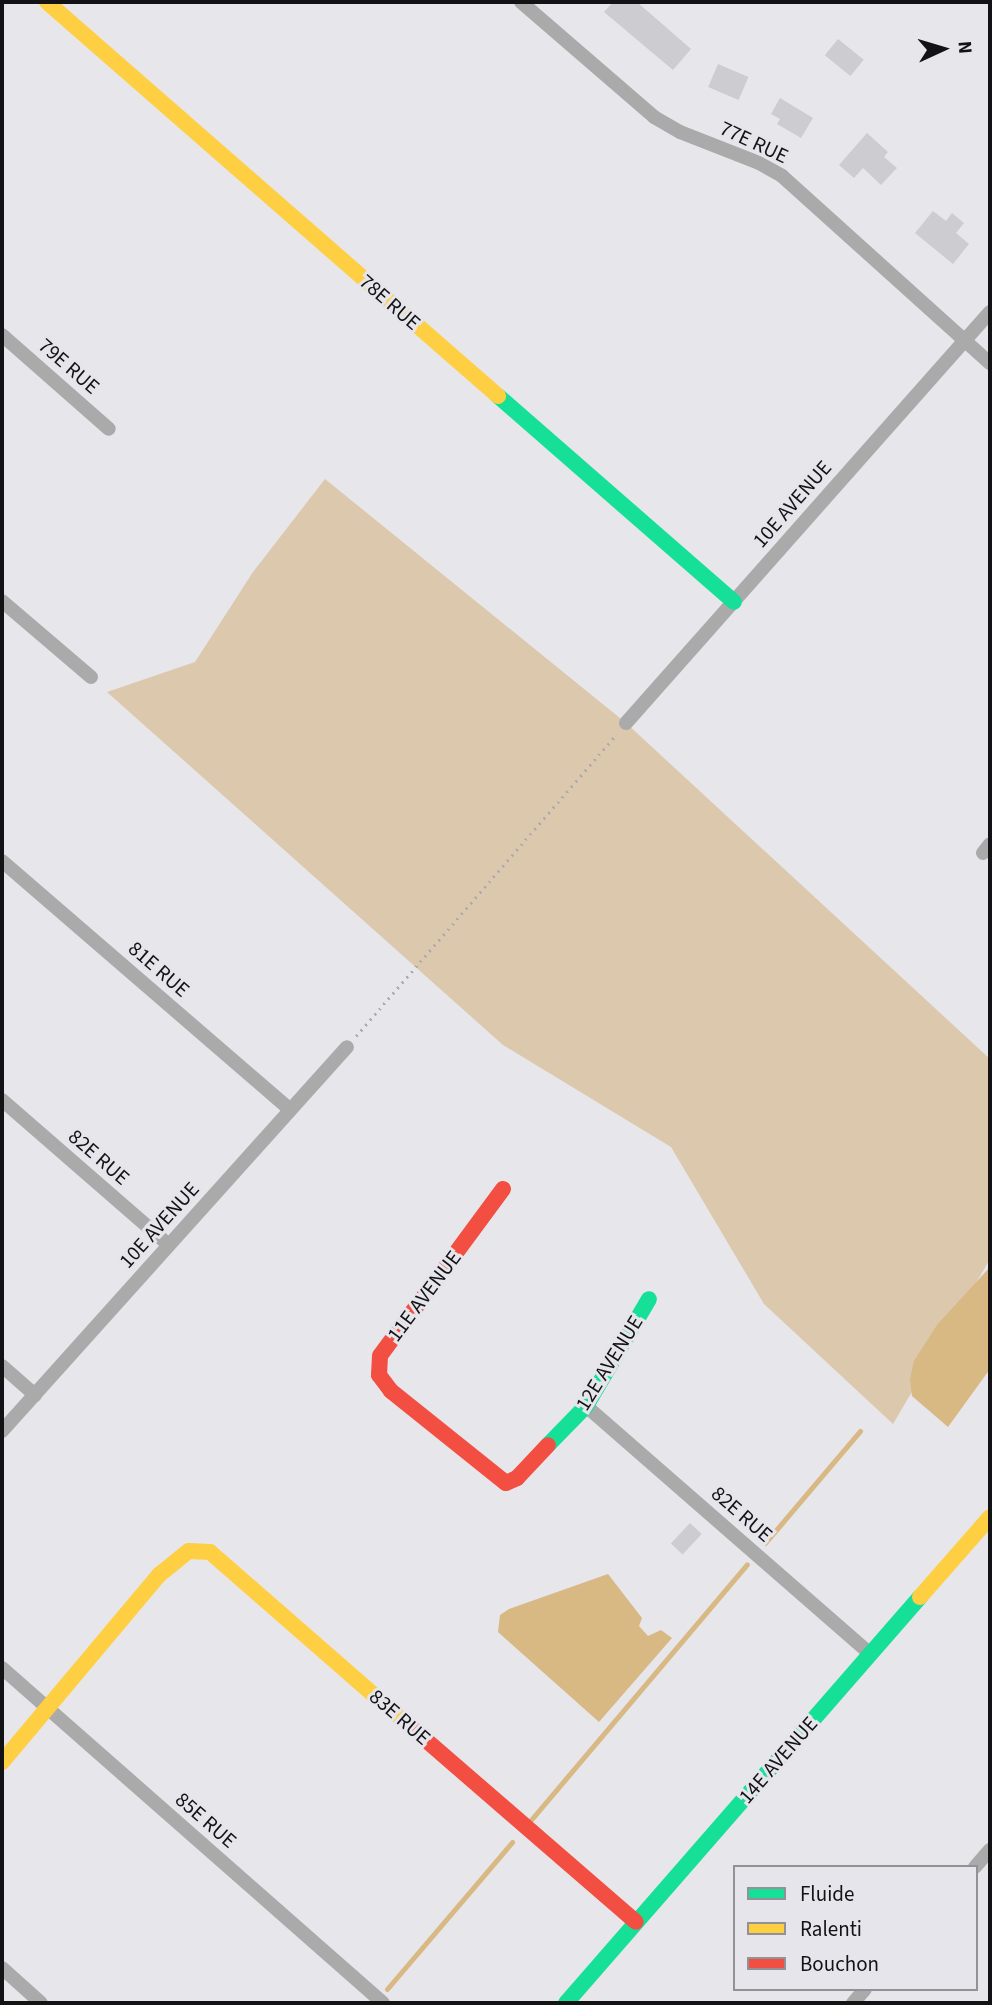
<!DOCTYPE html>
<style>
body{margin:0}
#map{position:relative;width:992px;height:2005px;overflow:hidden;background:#e7e6eb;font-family:"Source Sans 3",sans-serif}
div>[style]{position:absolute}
.green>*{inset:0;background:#dcc8ac}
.water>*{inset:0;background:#d8b883}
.stream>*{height:5px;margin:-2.5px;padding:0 2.5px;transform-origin:2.5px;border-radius:2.5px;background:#d8b883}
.building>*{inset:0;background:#cdccd0;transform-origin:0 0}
.path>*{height:2.5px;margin-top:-1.25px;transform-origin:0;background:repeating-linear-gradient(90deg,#acabaf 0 2px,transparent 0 7px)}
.street>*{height:14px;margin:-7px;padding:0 7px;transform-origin:7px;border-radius:7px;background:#aaaaab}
.fast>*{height:16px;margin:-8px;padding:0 8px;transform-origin:8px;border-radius:8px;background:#16e098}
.slow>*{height:16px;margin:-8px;padding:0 8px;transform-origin:8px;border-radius:8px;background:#ffcf43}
.jam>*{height:16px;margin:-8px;padding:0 8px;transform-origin:8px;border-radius:8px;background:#f24e42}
span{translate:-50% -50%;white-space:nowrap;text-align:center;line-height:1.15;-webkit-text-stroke:6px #e6e5ec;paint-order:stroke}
.street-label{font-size:21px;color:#131315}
.frame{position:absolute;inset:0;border:4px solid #131315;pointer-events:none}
.legend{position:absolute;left:733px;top:1865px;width:245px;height:126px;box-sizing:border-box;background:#e6e5ec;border:2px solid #929196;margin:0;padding:9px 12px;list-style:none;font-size:21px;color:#131315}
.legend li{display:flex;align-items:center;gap:14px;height:35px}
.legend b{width:35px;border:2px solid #929196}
.north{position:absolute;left:908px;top:14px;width:70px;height:70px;-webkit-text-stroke:5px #e6e5ec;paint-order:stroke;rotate:86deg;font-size:19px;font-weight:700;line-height:28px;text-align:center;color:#131315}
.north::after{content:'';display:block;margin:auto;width:24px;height:32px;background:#131315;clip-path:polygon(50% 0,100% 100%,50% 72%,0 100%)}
</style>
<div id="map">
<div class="green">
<div style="clip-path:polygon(325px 479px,626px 723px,990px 1059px,990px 1259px,893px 1424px,764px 1304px,671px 1147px,503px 1045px,107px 692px,195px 662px,253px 572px)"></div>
</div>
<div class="water">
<div style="clip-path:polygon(990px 1267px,990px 1369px,948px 1427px,912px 1396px,910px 1379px,914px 1361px,937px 1325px)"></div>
<div style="clip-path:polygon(608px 1574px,642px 1618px,639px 1626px,648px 1636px,661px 1630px,672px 1638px,599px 1722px,498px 1632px,500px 1615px,509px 1609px)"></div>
</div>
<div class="stream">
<div style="left:765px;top:1543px;width:147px;rotate:-49.7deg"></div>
<div style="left:530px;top:1821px;width:336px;rotate:-49.8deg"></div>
<div style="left:387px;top:1989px;width:193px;rotate:-49.6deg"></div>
</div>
<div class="building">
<div style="clip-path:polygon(613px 2px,637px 2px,691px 49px,673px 70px,604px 12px)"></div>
<div style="left:838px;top:39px;width:33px;height:21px;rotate:39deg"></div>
<div style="left:718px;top:64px;width:33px;height:25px;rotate:23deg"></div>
<div style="clip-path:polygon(780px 98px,813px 118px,801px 138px,777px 124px,780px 119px,771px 114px)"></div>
<div style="clip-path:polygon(867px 133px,888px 152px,884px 157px,897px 168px,881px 185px,863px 168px,854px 178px,839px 165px)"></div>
<div style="clip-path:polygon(933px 211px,946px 221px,952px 213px,964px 223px,956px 233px,969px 244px,953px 264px,915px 233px)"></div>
<div style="left:690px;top:1523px;width:16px;height:28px;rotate:43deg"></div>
</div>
<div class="path">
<div style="left:356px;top:1036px;width:399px;rotate:-49.2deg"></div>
</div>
<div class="street">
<div style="left:521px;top:2px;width:176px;rotate:40.8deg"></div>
<div style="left:654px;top:117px;width:30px;rotate:30deg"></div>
<div style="left:680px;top:132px;width:85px;rotate:21.4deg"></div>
<div style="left:759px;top:163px;width:26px;rotate:29deg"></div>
<div style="left:782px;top:176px;width:280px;rotate:42deg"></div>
<div style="left:2px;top:335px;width:142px;rotate:41.3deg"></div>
<div style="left:2px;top:601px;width:117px;rotate:40.5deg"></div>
<div style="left:626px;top:723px;width:549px;rotate:-48.47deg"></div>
<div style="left:983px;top:853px;width:11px;rotate:-52deg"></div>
<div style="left:2px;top:861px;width:379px;rotate:40.8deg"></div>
<div style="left:2px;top:1100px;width:221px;rotate:41deg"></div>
<div style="left:2px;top:1366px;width:44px;rotate:41.3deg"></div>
<div style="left:586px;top:1406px;width:377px;rotate:41.1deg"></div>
<div style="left:2px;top:1431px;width:516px;rotate:-48.06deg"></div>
<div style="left:2px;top:1668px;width:507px;rotate:41.32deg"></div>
<div style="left:975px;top:1867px;width:23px;rotate:-49deg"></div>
<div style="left:2px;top:1968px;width:52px;rotate:41.9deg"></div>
<div style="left:853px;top:2003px;width:18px;rotate:-49deg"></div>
</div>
<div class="fast">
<div style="left:498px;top:396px;width:313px;rotate:41.1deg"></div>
<div style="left:548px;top:1445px;width:54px;rotate:-45.7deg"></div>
<div style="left:586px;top:1406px;width:124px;rotate:-59.5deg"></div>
<div style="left:566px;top:2003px;width:539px;rotate:-48.91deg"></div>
</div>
<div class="slow">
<div style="left:47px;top:2px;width:599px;rotate:41.14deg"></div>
<div style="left:920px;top:1597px;width:106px;rotate:-48.8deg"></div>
<div style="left:2px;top:1762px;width:244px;rotate:-50deg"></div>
<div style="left:159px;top:1575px;width:38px;rotate:-39deg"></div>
<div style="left:189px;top:1551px;width:21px;rotate:3deg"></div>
<div style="left:210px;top:1552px;width:268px;rotate:41.1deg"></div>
</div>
<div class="jam">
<div style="left:503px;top:1189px;width:207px;rotate:126.4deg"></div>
<div style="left:380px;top:1356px;width:19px;rotate:93deg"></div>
<div style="left:379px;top:1375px;width:20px;rotate:53deg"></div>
<div style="left:391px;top:1391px;width:147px;rotate:38.7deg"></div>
<div style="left:506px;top:1483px;width:12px;rotate:-24deg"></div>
<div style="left:517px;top:1478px;width:45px;rotate:-46.8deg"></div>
<div style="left:412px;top:1728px;width:296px;rotate:40.9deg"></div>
</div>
<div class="street-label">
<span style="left:754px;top:142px;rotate:25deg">77E RUE</span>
<span style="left:390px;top:302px;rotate:41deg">78E RUE</span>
<span style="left:69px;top:366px;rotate:41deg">79E RUE</span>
<span style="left:792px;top:504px;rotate:-49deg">10E AVENUE</span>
<span style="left:159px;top:969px;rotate:41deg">81E RUE</span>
<span style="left:99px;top:1157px;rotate:41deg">82E RUE</span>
<span style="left:159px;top:1225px;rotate:-48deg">10E AVENUE</span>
<span style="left:424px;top:1296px;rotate:-53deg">11E AVENUE</span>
<span style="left:609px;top:1363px;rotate:-58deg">12E AVENUE</span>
<span style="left:742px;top:1514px;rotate:41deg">82E RUE</span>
<span style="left:400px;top:1717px;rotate:41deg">83E RUE</span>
<span style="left:778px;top:1760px;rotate:-49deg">14E AVENUE</span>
<span style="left:206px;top:1820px;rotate:41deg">85E RUE</span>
</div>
<div class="frame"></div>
<ul class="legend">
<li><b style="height:9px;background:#16e098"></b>Fluide</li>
<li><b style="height:9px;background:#ffcf43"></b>Ralenti</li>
<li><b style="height:9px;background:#f24e42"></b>Bouchon</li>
</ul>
<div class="north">N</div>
</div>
